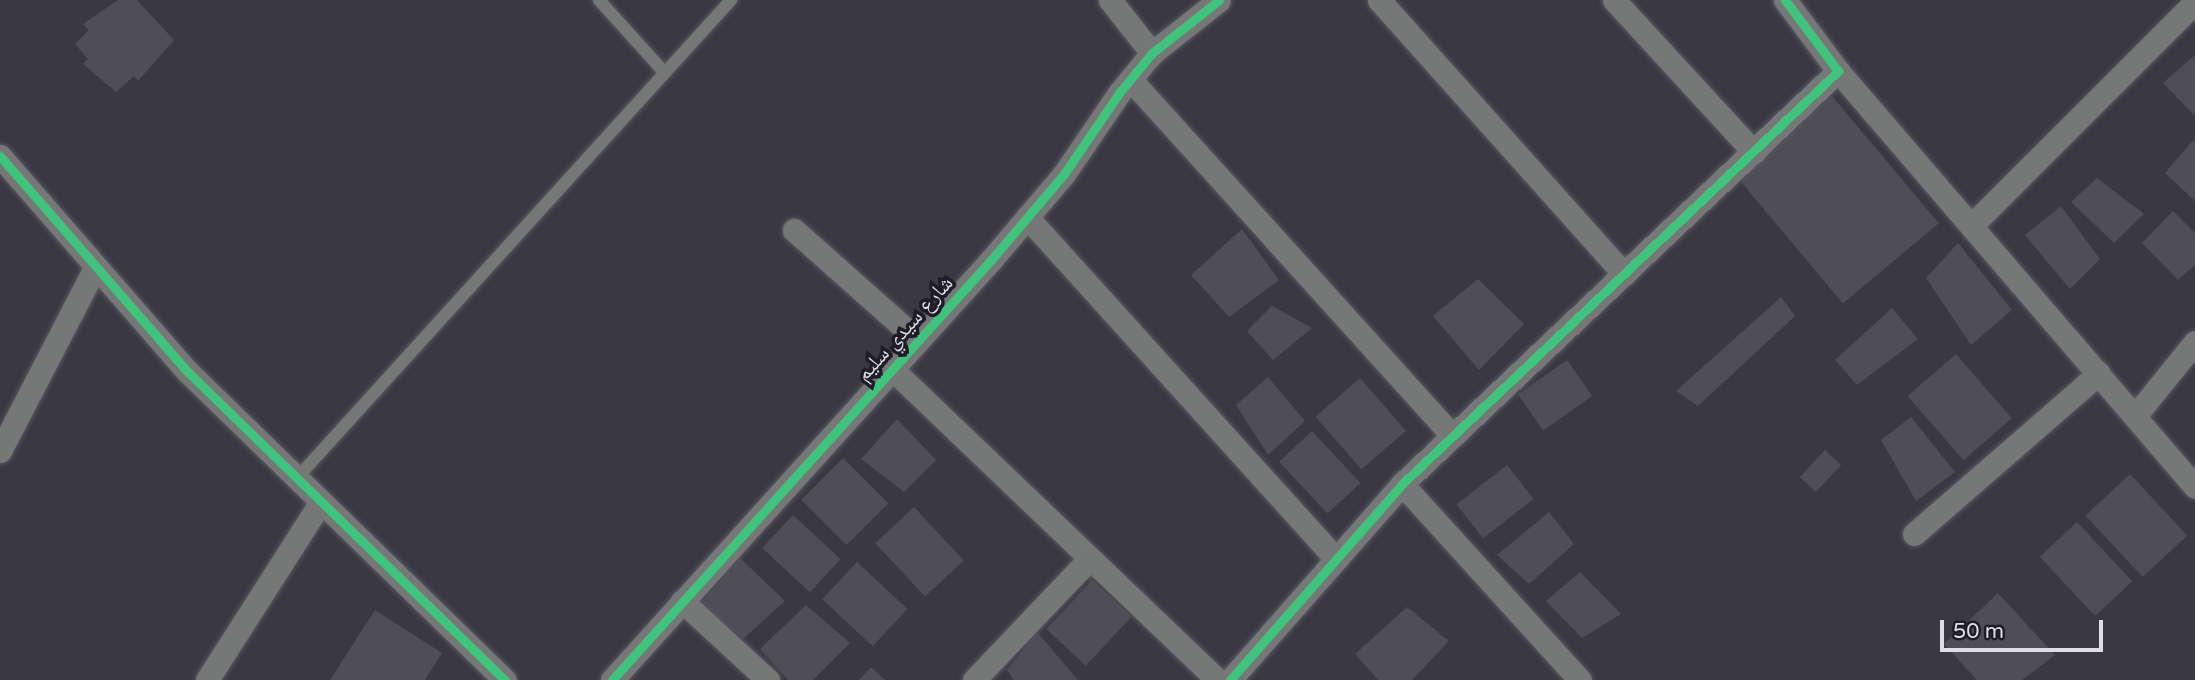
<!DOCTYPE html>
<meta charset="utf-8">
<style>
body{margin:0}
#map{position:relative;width:2195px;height:680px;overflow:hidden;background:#3a3943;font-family:"Varela Round","Noto Naskh Arabic",sans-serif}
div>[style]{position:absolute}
.building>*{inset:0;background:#4f4e56;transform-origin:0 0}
.roads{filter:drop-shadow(0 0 2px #585760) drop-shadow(0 0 2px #585760)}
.lane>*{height:12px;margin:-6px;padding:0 6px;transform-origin:6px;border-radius:6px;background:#757877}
.street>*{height:23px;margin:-11.5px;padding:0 11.5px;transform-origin:11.5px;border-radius:11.5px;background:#757877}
.cycleway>*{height:9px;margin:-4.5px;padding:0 4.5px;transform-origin:4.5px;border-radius:4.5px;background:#40c37c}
span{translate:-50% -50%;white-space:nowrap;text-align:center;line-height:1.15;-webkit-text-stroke:7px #1e1d26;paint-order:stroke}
.street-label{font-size:21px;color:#dedde9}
.scale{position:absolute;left:1940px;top:620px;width:163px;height:32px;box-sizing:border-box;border:4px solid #dedde9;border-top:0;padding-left:9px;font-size:21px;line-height:24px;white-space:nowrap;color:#dedde9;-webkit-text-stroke:5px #1e1d26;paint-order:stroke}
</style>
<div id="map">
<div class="building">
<div style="clip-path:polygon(118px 0,137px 0,174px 40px,138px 81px,134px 76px,116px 92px,83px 64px,88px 59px,75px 44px,89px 30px,83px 24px)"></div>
<div style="clip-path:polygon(2195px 55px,2195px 116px,2163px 83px)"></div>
<div style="left:1832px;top:96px;width:166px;height:125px;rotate:50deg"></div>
<div style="clip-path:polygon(2193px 140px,2195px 142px,2195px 201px,2165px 173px)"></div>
<div style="clip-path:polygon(2097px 178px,2144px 214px,2114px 243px,2071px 202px)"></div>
<div style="clip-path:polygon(2061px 206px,2100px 259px,2070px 289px,2025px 235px)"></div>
<div style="clip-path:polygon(2173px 211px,2195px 233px,2195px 265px,2178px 280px,2142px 243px)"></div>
<div style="clip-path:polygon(1242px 229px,1279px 280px,1229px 317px,1191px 275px)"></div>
<div style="clip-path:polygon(1958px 243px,2012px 310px,1971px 345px,1926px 278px)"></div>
<div style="clip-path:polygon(1478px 279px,1524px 324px,1479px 370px,1433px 316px)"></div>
<div style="clip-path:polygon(1781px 297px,1795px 316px,1698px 406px,1676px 391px)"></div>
<div style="clip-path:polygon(1272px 306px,1312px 328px,1273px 360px,1247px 331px)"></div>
<div style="clip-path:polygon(1892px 308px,1918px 339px,1857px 385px,1835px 360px)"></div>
<div style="left:1956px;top:354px;width:85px;height:64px;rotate:49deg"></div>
<div style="left:1567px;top:360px;width:44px;height:60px;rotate:55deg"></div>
<div style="clip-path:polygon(1268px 377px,1305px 421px,1268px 455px,1236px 405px)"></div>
<div style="left:1360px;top:378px;width:70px;height:59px;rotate:49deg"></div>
<div style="clip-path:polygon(1911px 417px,1955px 472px,1916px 501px,1881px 440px)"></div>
<div style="clip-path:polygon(897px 419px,936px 460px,904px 492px,861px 459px)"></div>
<div style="left:1312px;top:431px;width:71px;height:45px;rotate:47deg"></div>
<div style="left:1825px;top:450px;width:22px;height:37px;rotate:43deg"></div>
<div style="left:843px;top:458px;width:64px;height:59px;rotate:45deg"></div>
<div style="left:1507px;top:465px;width:43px;height:64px;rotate:52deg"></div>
<div style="left:2130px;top:474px;width:84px;height:61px;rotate:47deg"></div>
<div style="left:914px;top:507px;width:73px;height:53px;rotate:47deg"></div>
<div style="clip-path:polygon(1549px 512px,1574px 544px,1529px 584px,1497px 555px)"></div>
<div style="left:793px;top:515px;width:65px;height:45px;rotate:43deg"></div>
<div style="left:2077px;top:522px;width:81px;height:51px;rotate:47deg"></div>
<div style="clip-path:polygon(740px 558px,785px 601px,743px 639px,700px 604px)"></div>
<div style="left:857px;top:562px;width:69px;height:51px;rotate:43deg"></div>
<div style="clip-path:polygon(1580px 572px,1621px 614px,1582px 638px,1546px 601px)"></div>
<div style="left:1092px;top:580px;width:54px;height:67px;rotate:43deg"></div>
<div style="clip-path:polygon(1998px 593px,2055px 655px,2022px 680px,1977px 680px,1944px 644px)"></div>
<div style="clip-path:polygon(806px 605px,850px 643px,813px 680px,788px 680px,760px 649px)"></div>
<div style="clip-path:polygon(1407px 607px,1449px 641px,1412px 680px,1378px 680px,1355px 654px)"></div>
<div style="clip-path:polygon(375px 610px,442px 653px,425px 680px,330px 680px)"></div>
<div style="clip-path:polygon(1037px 632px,1078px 680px,1014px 680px,1007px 670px)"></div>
<div style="clip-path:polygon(871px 667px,885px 680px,859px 680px)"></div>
</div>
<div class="roads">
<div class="lane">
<div style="left:599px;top:0;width:98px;rotate:47.9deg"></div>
<div style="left:297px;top:478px;width:646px;rotate:-47.76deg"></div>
</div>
<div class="street">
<div style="left:1110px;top:0;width:68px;rotate:51.6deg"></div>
<div style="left:1379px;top:0;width:368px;rotate:48.2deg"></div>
<div style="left:1614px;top:0;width:207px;rotate:47.4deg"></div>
<div style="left:1838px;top:71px;width:548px;rotate:49.36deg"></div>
<div style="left:1131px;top:80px;width:480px;rotate:47.9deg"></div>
<div style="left:0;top:156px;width:286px;rotate:49deg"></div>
<div style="left:188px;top:372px;width:442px;rotate:44.2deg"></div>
<div style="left:1027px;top:217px;width:461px;rotate:47.9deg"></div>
<div style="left:1972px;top:225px;width:315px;rotate:-45deg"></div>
<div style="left:794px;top:230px;width:166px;rotate:41.6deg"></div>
<div style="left:892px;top:369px;width:451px;rotate:43.7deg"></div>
<div style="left:2135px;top:416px;width:95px;rotate:-51deg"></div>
<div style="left:0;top:451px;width:206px;rotate:-62.6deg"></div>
<div style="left:1402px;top:484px;width:265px;rotate:47.8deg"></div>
<div style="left:1914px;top:534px;width:245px;rotate:-41deg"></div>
<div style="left:682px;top:601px;width:117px;rotate:42.6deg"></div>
<div style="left:207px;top:680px;width:211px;rotate:-57.4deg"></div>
<div style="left:612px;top:680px;width:566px;rotate:-47.94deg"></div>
<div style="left:991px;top:260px;width:113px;rotate:-49.7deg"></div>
<div style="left:1064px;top:174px;width:98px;rotate:-55.8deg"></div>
<div style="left:1119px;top:93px;width:52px;rotate:-50.5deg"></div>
<div style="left:1152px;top:53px;width:85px;rotate:-38.3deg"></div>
<div style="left:974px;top:680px;width:168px;rotate:-46.4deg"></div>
<div style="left:1230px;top:680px;width:261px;rotate:-48.7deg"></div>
<div style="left:1402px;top:484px;width:601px;rotate:-43.45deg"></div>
<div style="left:1838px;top:71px;width:89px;rotate:-126.7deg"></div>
</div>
</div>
<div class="cycleway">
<div style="left:0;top:156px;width:286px;rotate:49deg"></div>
<div style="left:188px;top:372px;width:442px;rotate:44.2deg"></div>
<div style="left:612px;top:680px;width:566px;rotate:-47.94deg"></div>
<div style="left:991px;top:260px;width:113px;rotate:-49.7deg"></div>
<div style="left:1064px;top:174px;width:98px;rotate:-55.8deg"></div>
<div style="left:1119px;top:93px;width:52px;rotate:-50.5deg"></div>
<div style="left:1152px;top:53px;width:85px;rotate:-38.3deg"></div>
<div style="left:1230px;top:680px;width:261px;rotate:-48.7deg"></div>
<div style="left:1402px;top:484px;width:601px;rotate:-43.45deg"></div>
<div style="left:1838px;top:71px;width:89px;rotate:-126.7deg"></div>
</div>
<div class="street-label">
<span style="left:905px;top:329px;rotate:-48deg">شارع سيدي سليم</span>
</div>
<div class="scale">50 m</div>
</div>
